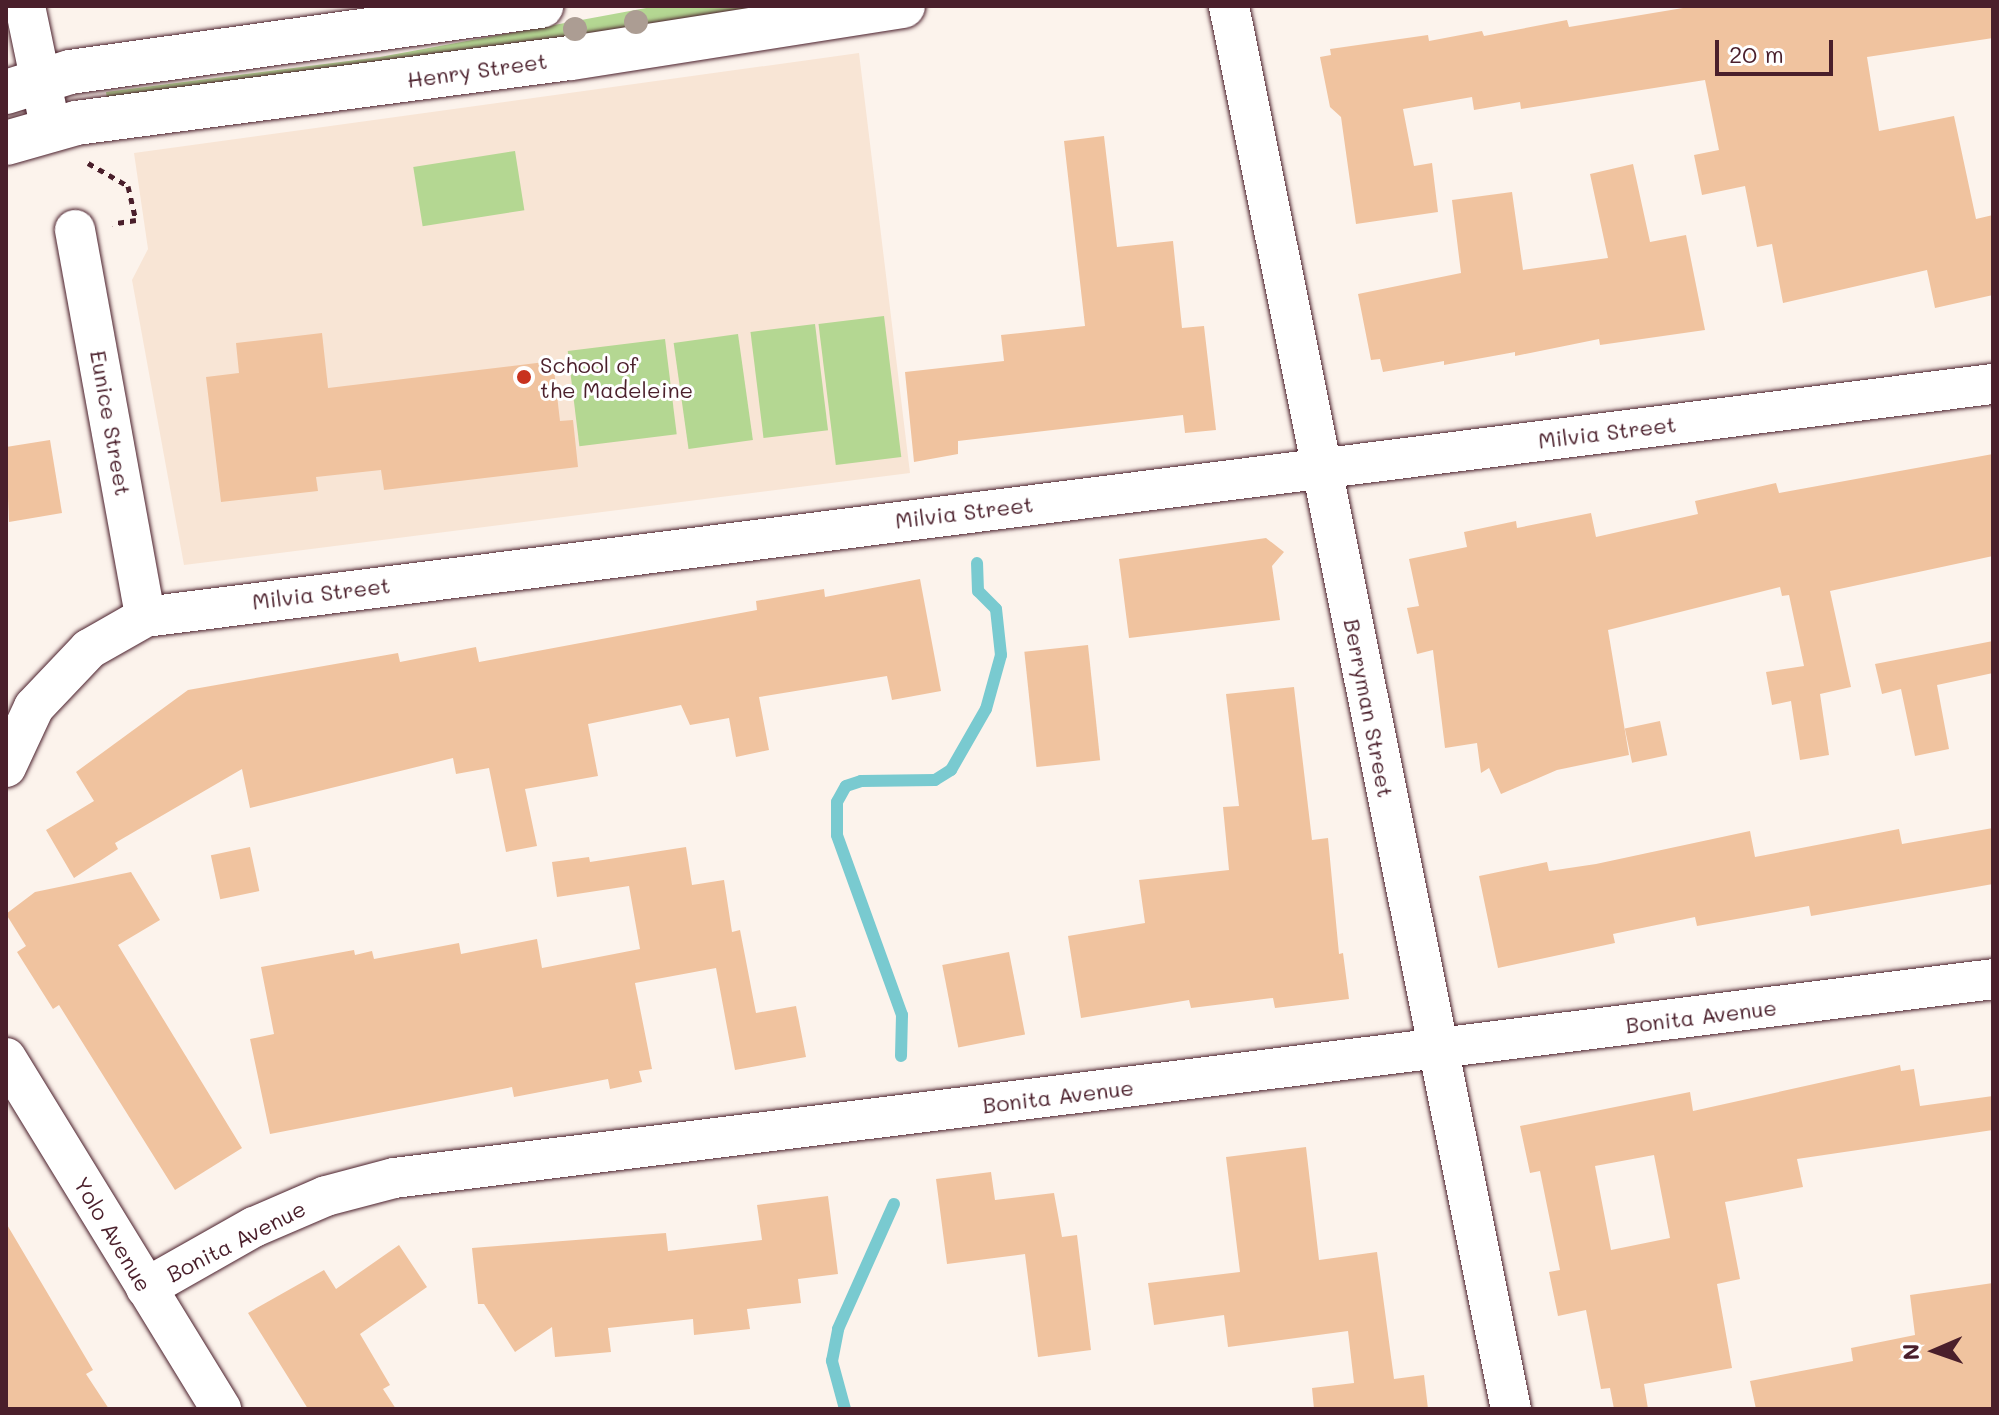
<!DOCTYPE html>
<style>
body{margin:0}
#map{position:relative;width:1999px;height:1415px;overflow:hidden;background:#fcf3ec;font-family:Mali,sans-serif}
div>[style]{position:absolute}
.built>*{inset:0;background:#f8e5d5}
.green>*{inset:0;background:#b4d792;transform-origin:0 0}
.stream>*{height:12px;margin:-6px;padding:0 6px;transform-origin:6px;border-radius:6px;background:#79cad0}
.building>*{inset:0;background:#f0c39f;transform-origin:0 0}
.path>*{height:5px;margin-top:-2.5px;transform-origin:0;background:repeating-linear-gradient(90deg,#4a1f2b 0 6px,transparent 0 12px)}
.roads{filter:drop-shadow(0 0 2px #4a1f2b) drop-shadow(0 0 2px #4a1f2b)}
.street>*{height:40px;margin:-20px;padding:0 20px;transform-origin:20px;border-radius:20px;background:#fff}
.secondary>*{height:44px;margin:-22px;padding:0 22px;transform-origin:22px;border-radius:22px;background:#fff}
.trees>*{width:24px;height:24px;margin:-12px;border-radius:50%;background:#ac9d93}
.dots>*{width:22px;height:22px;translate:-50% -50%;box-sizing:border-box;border:4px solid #fff;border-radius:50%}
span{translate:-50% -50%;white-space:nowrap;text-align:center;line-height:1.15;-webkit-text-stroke:6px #fff;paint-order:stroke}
.street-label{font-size:22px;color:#4a1f2b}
.poi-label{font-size:22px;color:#4a1f2b}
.left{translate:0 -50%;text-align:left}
.frame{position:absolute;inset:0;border:8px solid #4a1f2b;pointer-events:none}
.north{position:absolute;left:1895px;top:1311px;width:80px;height:80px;-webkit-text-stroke:6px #fff;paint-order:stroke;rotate:268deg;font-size:22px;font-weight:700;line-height:32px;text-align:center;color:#4a1f2b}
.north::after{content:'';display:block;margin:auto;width:28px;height:36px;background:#4a1f2b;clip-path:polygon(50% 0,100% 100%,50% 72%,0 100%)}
.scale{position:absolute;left:1715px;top:40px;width:118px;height:36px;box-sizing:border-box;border:4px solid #4a1f2b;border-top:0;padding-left:10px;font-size:24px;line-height:28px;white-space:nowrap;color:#4a1f2b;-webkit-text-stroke:6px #fff;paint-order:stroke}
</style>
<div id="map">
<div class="built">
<div style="clip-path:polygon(859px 53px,910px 473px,184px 565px,132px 280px,148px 249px,134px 153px)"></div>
</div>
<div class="green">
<div style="clip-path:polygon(657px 6px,791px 6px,107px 100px,106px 92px,380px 57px)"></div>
<div style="left:515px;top:151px;width:60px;height:103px;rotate:81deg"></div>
<div style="left:884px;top:316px;width:142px;height:66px;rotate:83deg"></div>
<div style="left:815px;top:324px;width:107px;height:65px;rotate:83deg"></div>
<div style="left:738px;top:334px;width:107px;height:65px;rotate:82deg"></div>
<div style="left:665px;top:339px;width:96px;height:98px;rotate:83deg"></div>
</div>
<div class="stream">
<div style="left:901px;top:1056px;width:41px;rotate:-88.6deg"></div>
<div style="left:902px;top:1015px;width:191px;rotate:-109.9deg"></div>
<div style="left:837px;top:835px;width:33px;rotate:-90deg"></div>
<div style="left:837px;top:802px;width:18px;rotate:-61deg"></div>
<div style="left:846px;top:786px;width:16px;rotate:-18deg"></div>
<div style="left:861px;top:781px;width:74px;rotate:-0.8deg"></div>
<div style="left:935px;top:780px;width:19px;rotate:-32deg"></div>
<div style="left:951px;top:770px;width:70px;rotate:-60.2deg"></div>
<div style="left:986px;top:709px;width:56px;rotate:-74.5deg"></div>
<div style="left:1001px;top:655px;width:46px;rotate:-96.2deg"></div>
<div style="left:996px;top:609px;width:25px;rotate:-135deg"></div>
<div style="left:978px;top:591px;width:28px;rotate:-92deg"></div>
<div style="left:845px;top:1409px;width:50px;rotate:-105.2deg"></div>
<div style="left:832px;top:1361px;width:33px;rotate:-79deg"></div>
<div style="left:838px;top:1329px;width:137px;rotate:-65.9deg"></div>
</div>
<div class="building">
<div style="clip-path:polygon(1695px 6px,1993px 6px,1993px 38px,1867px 57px,1879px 131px,1954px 116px,1976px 219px,1993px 215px,1993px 295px,1935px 308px,1927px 270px,1783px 303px,1772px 244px,1757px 247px,1745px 186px,1702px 195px,1694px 155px,1719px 150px,1705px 80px,1521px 109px,1520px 102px,1474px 110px,1472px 97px,1403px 109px,1414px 166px,1432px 163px,1438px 212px,1356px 224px,1341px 117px,1330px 107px,1320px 57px,1331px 55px,1330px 49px,1428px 35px,1429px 41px,1482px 31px,1484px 36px,1567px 20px,1569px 27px)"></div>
<div style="clip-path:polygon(1104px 136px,1117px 247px,1173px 241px,1182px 328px,1204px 326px,1216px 430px,1185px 433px,1183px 415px,958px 441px,958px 454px,914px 462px,905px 372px,1004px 361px,1001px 335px,1085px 326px,1064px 141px)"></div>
<div style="clip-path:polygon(1633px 164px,1650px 242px,1686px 235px,1705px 330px,1600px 345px,1599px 339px,1515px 356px,1515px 352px,1444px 365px,1444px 361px,1383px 372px,1380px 359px,1371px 360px,1358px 294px,1461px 273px,1452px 200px,1512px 192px,1523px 270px,1608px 258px,1590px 174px)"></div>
<div style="clip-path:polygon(322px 333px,328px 388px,553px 361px,560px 421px,573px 420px,578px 467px,384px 490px,381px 470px,316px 477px,318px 491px,221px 502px,206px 377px,239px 373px,236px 343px)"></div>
<div style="clip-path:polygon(50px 440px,62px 513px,9px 522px,6px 447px)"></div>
<div style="clip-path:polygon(1993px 454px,1993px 556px,1830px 591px,1851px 687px,1820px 694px,1829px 755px,1800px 760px,1791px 701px,1772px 705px,1766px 672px,1804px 666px,1789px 595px,1782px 596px,1780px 587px,1608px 630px,1629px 755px,1557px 770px,1501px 794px,1489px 768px,1481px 773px,1477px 743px,1445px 748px,1433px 650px,1417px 654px,1407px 608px,1419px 606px,1409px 559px,1467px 547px,1464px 532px,1516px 521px,1517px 528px,1591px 513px,1596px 537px,1698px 514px,1695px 501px,1776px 483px,1779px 493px)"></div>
<div style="clip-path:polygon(1266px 538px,1284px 552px,1272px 566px,1280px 620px,1129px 638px,1119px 559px)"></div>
<div style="clip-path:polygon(920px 579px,941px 691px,892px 700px,887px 676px,759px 697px,769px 750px,736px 757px,729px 718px,690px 725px,681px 705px,588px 724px,598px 776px,525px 789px,537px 846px,506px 852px,489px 768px,456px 774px,453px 758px,250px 808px,242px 769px,115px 843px,118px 849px,74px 878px,46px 830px,94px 801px,76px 772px,188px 690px,398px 653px,400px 662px,476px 647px,479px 662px,757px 610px,756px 601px,824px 589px,825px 597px)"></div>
<div style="clip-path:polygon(1993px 641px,1993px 673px,1937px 685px,1949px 749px,1915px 756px,1901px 689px,1882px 694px,1875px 664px)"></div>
<div style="left:1088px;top:645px;width:116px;height:64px;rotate:84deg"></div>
<div style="clip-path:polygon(1294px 687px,1312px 840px,1328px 838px,1339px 954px,1343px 953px,1349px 999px,1275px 1008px,1273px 998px,1191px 1008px,1189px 1000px,1081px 1018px,1068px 936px,1145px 923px,1139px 880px,1229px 870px,1223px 807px,1239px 806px,1226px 694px)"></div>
<div style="left:1660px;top:721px;width:35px;height:36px;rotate:78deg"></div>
<div style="clip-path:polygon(1993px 828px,1993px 884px,1811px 916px,1809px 906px,1697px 926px,1695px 917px,1613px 934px,1615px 943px,1498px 968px,1479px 876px,1547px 862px,1549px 871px,1596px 864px,1750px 831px,1755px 857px,1899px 829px,1902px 844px)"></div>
<div style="left:250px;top:847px;width:45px;height:40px;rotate:78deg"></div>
<div style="clip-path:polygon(686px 847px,692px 885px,724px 880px,732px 932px,740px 930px,756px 1013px,796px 1006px,806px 1057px,735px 1070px,716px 968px,635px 983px,652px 1069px,639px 1071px,642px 1082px,610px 1089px,608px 1079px,514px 1097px,512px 1087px,270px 1134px,250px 1039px,274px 1034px,261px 967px,354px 950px,355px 955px,372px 951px,374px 959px,459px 943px,461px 954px,537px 939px,542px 968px,640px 949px,629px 886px,557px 897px,552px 862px,589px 857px,590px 862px)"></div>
<div style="clip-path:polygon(131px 872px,160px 920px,118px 945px,242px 1148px,175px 1190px,59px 1005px,53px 1009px,17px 952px,26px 946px,6px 914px,35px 892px)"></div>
<div style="left:1009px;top:952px;width:84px;height:68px;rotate:79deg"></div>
<div style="clip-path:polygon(evenodd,1900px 1065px,1901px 1071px,1914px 1069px,1920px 1106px,1993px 1096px,1993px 1130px,1797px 1159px,1803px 1187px,1725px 1202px,1740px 1279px,1717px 1284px,1732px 1368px,1644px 1384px,1648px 1409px,1614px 1409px,1610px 1388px,1601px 1389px,1586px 1310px,1558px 1316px,1549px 1272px,1560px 1270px,1540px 1171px,1530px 1173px,1520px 1126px,1690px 1092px,1693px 1111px,1900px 1065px,1654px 1155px,1670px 1238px,1611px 1250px,1595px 1166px,1654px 1155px)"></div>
<div style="clip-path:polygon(1306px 1147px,1319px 1260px,1377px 1252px,1394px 1379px,1424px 1375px,1428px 1409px,1314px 1409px,1312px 1388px,1354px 1383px,1348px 1331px,1228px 1347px,1224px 1315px,1154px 1325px,1148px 1283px,1240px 1272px,1226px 1157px)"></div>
<div style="clip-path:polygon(991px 1172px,995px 1200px,1054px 1193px,1062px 1237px,1077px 1235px,1091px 1350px,1038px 1357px,1025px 1254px,947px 1264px,936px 1179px)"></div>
<div style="clip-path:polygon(828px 1196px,838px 1274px,798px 1279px,801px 1303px,747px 1309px,750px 1329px,694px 1335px,693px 1319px,608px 1328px,611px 1352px,555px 1357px,552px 1327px,515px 1352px,484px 1304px,478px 1304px,472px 1248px,666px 1233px,668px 1251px,762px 1240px,757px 1205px)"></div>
<div style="clip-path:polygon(6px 1223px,93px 1370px,86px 1374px,109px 1409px,6px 1409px)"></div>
<div style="clip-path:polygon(399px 1245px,427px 1287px,360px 1334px,390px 1385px,383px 1389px,396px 1409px,308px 1409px,248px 1313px,324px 1270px,336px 1289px)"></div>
<div style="clip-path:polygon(1993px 1283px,1993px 1409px,1756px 1409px,1750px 1381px,1853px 1361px,1851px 1348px,1915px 1335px,1910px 1295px)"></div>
</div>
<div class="path">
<div style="left:88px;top:163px;width:46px;rotate:29.9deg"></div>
<div style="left:128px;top:186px;width:35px;rotate:77deg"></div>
<div style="left:136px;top:220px;width:24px;rotate:171deg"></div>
</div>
<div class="roads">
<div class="street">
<div style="left:25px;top:6px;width:127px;rotate:78.2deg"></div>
<div style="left:1229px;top:6px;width:1431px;rotate:78.64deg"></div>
<div style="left:75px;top:230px;width:393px;rotate:79.7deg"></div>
<div style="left:6px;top:767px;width:66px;rotate:-65deg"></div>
<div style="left:34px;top:707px;width:80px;rotate:-46.5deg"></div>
<div style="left:89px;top:649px;width:64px;rotate:-29.7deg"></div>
<div style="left:145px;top:617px;width:1863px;rotate:-7.19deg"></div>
<div style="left:6px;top:1058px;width:412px;rotate:58.5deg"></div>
<div style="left:146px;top:1288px;width:124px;rotate:-29.5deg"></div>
<div style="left:254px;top:1227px;width:78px;rotate:-23.3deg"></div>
<div style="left:326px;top:1196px;width:70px;rotate:-14.8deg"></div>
<div style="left:394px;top:1178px;width:1611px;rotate:-7.09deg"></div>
</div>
<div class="secondary">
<div style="left:6px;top:92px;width:67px;rotate:-17.4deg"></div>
<div style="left:70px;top:72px;width:476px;rotate:-8deg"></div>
<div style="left:6px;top:143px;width:73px;rotate:-15.9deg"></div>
<div style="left:76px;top:123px;width:499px;rotate:-7.5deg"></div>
<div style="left:571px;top:58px;width:336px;rotate:-8.9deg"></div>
</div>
</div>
<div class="trees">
<div style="left:636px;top:22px"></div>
<div style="left:575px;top:29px"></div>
</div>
<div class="dots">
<div style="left:524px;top:377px;background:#c8321e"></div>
</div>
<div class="street-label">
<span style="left:477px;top:70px;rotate:-8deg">Henry Street</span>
<span style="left:111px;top:423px;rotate:80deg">Eunice Street</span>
<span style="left:1607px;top:432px;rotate:-7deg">Milvia Street</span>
<span style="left:964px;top:512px;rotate:-7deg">Milvia Street</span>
<span style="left:321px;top:593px;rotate:-7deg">Milvia Street</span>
<span style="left:1369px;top:708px;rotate:79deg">Berryman Street</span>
<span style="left:1701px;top:1016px;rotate:-7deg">Bonita Avenue</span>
<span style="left:1058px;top:1096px;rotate:-7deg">Bonita Avenue</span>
<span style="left:113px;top:1234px;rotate:59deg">Yolo Avenue</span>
<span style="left:236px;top:1241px;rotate:-27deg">Bonita Avenue</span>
</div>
<div class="poi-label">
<span class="left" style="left:540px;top:377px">School of<br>the Madeleine</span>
</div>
<div class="frame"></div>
<div class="north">N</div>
<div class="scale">20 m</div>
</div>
